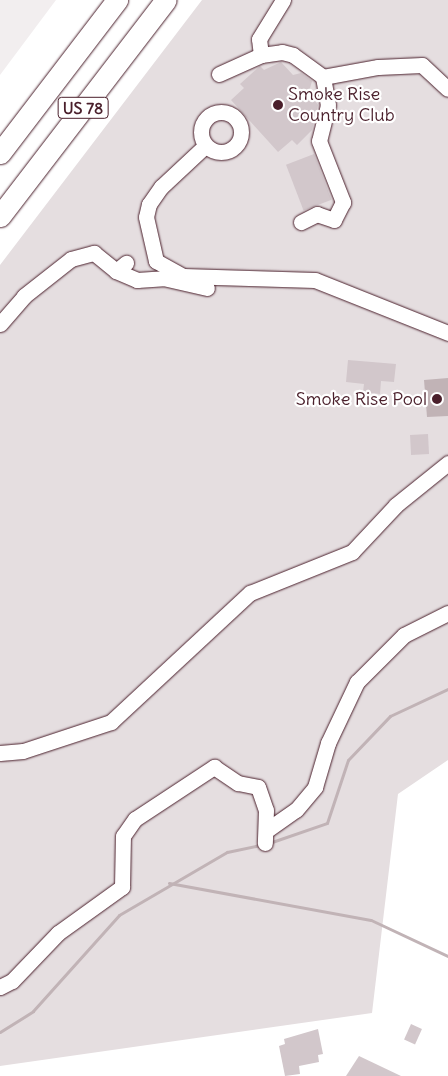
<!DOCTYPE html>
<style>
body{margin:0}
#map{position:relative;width:448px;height:1076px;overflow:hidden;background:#fff;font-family:Delius,sans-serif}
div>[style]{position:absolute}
.built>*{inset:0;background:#f2eeef}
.green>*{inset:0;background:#e5dee0}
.water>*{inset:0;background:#c1b3b6}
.stream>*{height:3px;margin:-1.5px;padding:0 1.5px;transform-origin:1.5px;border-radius:1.5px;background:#c1b3b6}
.building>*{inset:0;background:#d2c7cb;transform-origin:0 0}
.roads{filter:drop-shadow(0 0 1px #4a1f2b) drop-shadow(0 0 1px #4a1f2b)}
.minor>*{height:15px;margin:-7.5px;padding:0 7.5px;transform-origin:7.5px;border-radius:7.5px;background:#fff}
.minor>.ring{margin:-7.5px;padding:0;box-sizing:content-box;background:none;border:15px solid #fff;border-radius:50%}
.highway>*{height:21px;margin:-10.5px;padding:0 10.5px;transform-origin:10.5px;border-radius:10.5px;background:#fff}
.dots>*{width:14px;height:14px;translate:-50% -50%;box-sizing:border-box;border:2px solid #fff;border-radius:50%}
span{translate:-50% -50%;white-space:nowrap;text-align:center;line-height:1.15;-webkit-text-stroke:4.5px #fff;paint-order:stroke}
.shield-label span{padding:1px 4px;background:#fff;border:1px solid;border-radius:4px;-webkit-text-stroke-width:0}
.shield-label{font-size:16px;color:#4a1f2b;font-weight:700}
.poi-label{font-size:18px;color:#4a1f2b}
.left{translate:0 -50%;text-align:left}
.right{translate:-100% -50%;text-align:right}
</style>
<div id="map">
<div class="built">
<div style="clip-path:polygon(0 0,56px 0,0 75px)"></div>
</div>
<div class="green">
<div style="clip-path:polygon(202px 0,448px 0,448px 760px,398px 794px,372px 1013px,0 1066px,0 265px)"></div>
</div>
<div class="water">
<div style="clip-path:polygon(448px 378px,448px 416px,427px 417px,424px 380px)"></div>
</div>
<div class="stream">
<div style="left:269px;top:843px;width:61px;rotate:-19deg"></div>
<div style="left:327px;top:823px;width:66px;rotate:-71.6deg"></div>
<div style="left:348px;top:760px;width:61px;rotate:-46.3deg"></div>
<div style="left:390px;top:716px;width:64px;rotate:-25deg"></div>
<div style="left:169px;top:883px;width:205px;rotate:10.4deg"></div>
<div style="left:371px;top:920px;width:85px;rotate:25.1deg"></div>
<div style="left:0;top:1032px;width:39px;rotate:-32deg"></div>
<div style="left:33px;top:1011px;width:129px;rotate:-48.1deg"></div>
<div style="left:119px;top:915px;width:125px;rotate:-30.3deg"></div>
<div style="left:227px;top:852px;width:34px;rotate:-12deg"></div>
</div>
<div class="building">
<div style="clip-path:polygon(281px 62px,293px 75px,301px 73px,312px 81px,309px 92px,318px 105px,312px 130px,297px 145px,292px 140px,278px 152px,231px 100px,244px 88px,240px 84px,260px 66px,264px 70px)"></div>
<div style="left:314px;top:154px;width:49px;height:30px;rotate:69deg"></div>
<div style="clip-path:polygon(348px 360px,396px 364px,394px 382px,381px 381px,380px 394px,363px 392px,364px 384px,346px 382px)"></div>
<div style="left:428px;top:434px;width:20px;height:18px;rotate:87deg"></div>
<div style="left:411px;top:1024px;width:12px;height:17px;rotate:24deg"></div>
<div style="clip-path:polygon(318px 1029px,323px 1054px,318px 1055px,319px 1062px,299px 1066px,300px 1074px,285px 1076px,279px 1046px,285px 1044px,284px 1039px)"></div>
<div style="clip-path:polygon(359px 1056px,401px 1076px,346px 1076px)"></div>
</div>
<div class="roads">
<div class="minor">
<div style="left:261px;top:55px;width:21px;rotate:-8deg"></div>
<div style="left:282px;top:52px;width:11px;rotate:15deg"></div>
<div style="left:293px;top:55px;width:37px;rotate:36deg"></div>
<div style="left:323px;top:77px;width:28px;rotate:80deg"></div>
<div style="left:328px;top:105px;width:37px;rotate:104deg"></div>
<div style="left:319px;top:141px;width:66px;rotate:68.5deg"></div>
<div style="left:343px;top:202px;width:20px;rotate:117deg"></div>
<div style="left:334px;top:220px;width:18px;rotate:-161deg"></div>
<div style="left:317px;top:214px;width:18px;rotate:153deg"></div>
<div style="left:219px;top:74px;width:46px;rotate:-24.3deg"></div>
<div style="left:261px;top:55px;width:16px;rotate:-97deg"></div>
<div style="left:259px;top:39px;width:46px;rotate:-58.4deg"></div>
<div style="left:323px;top:77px;width:56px;rotate:-10.3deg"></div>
<div style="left:378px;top:67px;width:44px;rotate:-2.6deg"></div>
<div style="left:422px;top:65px;width:35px;rotate:43deg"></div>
<div class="ring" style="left:201px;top:112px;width:25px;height:25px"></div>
<div style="left:205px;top:146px;width:60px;rotate:137deg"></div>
<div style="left:161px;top:187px;width:21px;rotate:125deg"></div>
<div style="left:149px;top:204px;width:13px;rotate:103deg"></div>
<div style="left:146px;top:217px;width:45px;rotate:77.2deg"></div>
<div style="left:156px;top:261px;width:31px;rotate:29deg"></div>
<div style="left:183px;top:276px;width:132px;rotate:1.7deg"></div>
<div style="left:315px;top:280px;width:143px;rotate:21.7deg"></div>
<div style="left:116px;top:271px;width:23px;rotate:23deg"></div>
<div style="left:137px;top:280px;width:26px;rotate:-4deg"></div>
<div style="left:163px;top:278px;width:45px;rotate:12.8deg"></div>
<div style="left:0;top:324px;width:37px;rotate:-49deg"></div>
<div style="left:24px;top:296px;width:60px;rotate:-38.2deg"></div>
<div style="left:71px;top:259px;width:24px;rotate:-15deg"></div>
<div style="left:94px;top:253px;width:28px;rotate:39deg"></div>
<div style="left:116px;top:271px;width:13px;rotate:-39deg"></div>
<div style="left:0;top:753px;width:23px;rotate:-5deg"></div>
<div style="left:23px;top:751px;width:93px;rotate:-18.2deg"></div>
<div style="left:111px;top:722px;width:190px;rotate:-42.9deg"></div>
<div style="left:250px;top:593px;width:110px;rotate:-21.9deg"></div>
<div style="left:352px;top:552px;width:64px;rotate:-46.9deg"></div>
<div style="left:396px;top:505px;width:67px;rotate:-38.9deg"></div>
<div style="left:267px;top:830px;width:35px;rotate:-35deg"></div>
<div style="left:296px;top:810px;width:30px;rotate:-50deg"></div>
<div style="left:315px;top:787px;width:46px;rotate:-73.5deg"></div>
<div style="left:328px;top:743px;width:68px;rotate:-64.6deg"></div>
<div style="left:357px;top:682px;width:66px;rotate:-45deg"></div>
<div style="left:404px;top:635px;width:49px;rotate:-26.6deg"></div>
<div style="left:0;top:987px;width:13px;rotate:-27deg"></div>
<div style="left:12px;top:981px;width:66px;rotate:-46.2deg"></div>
<div style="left:58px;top:933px;width:79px;rotate:-35.7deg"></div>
<div style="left:122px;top:887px;width:51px;rotate:-88.9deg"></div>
<div style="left:123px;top:836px;width:21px;rotate:-55deg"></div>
<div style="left:135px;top:819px;width:95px;rotate:-33.4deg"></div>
<div style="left:214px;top:767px;width:29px;rotate:34deg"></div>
<div style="left:238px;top:783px;width:20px;rotate:11deg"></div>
<div style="left:258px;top:787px;width:24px;rotate:71deg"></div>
<div style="left:266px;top:810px;width:33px;rotate:92deg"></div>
</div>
<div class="highway">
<div style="left:0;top:153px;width:193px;rotate:-52.6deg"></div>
<div style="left:0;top:216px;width:272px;rotate:-52.5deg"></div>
</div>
</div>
<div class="dots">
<div style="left:278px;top:105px;background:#4a1f2b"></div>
<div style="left:437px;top:399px;background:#4a1f2b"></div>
</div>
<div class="shield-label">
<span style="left:83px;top:108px">US 78</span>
</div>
<div class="poi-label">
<span class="left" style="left:288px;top:105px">Smoke Rise<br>Country Club</span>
<span class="right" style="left:427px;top:399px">Smoke Rise Pool</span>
</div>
</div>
